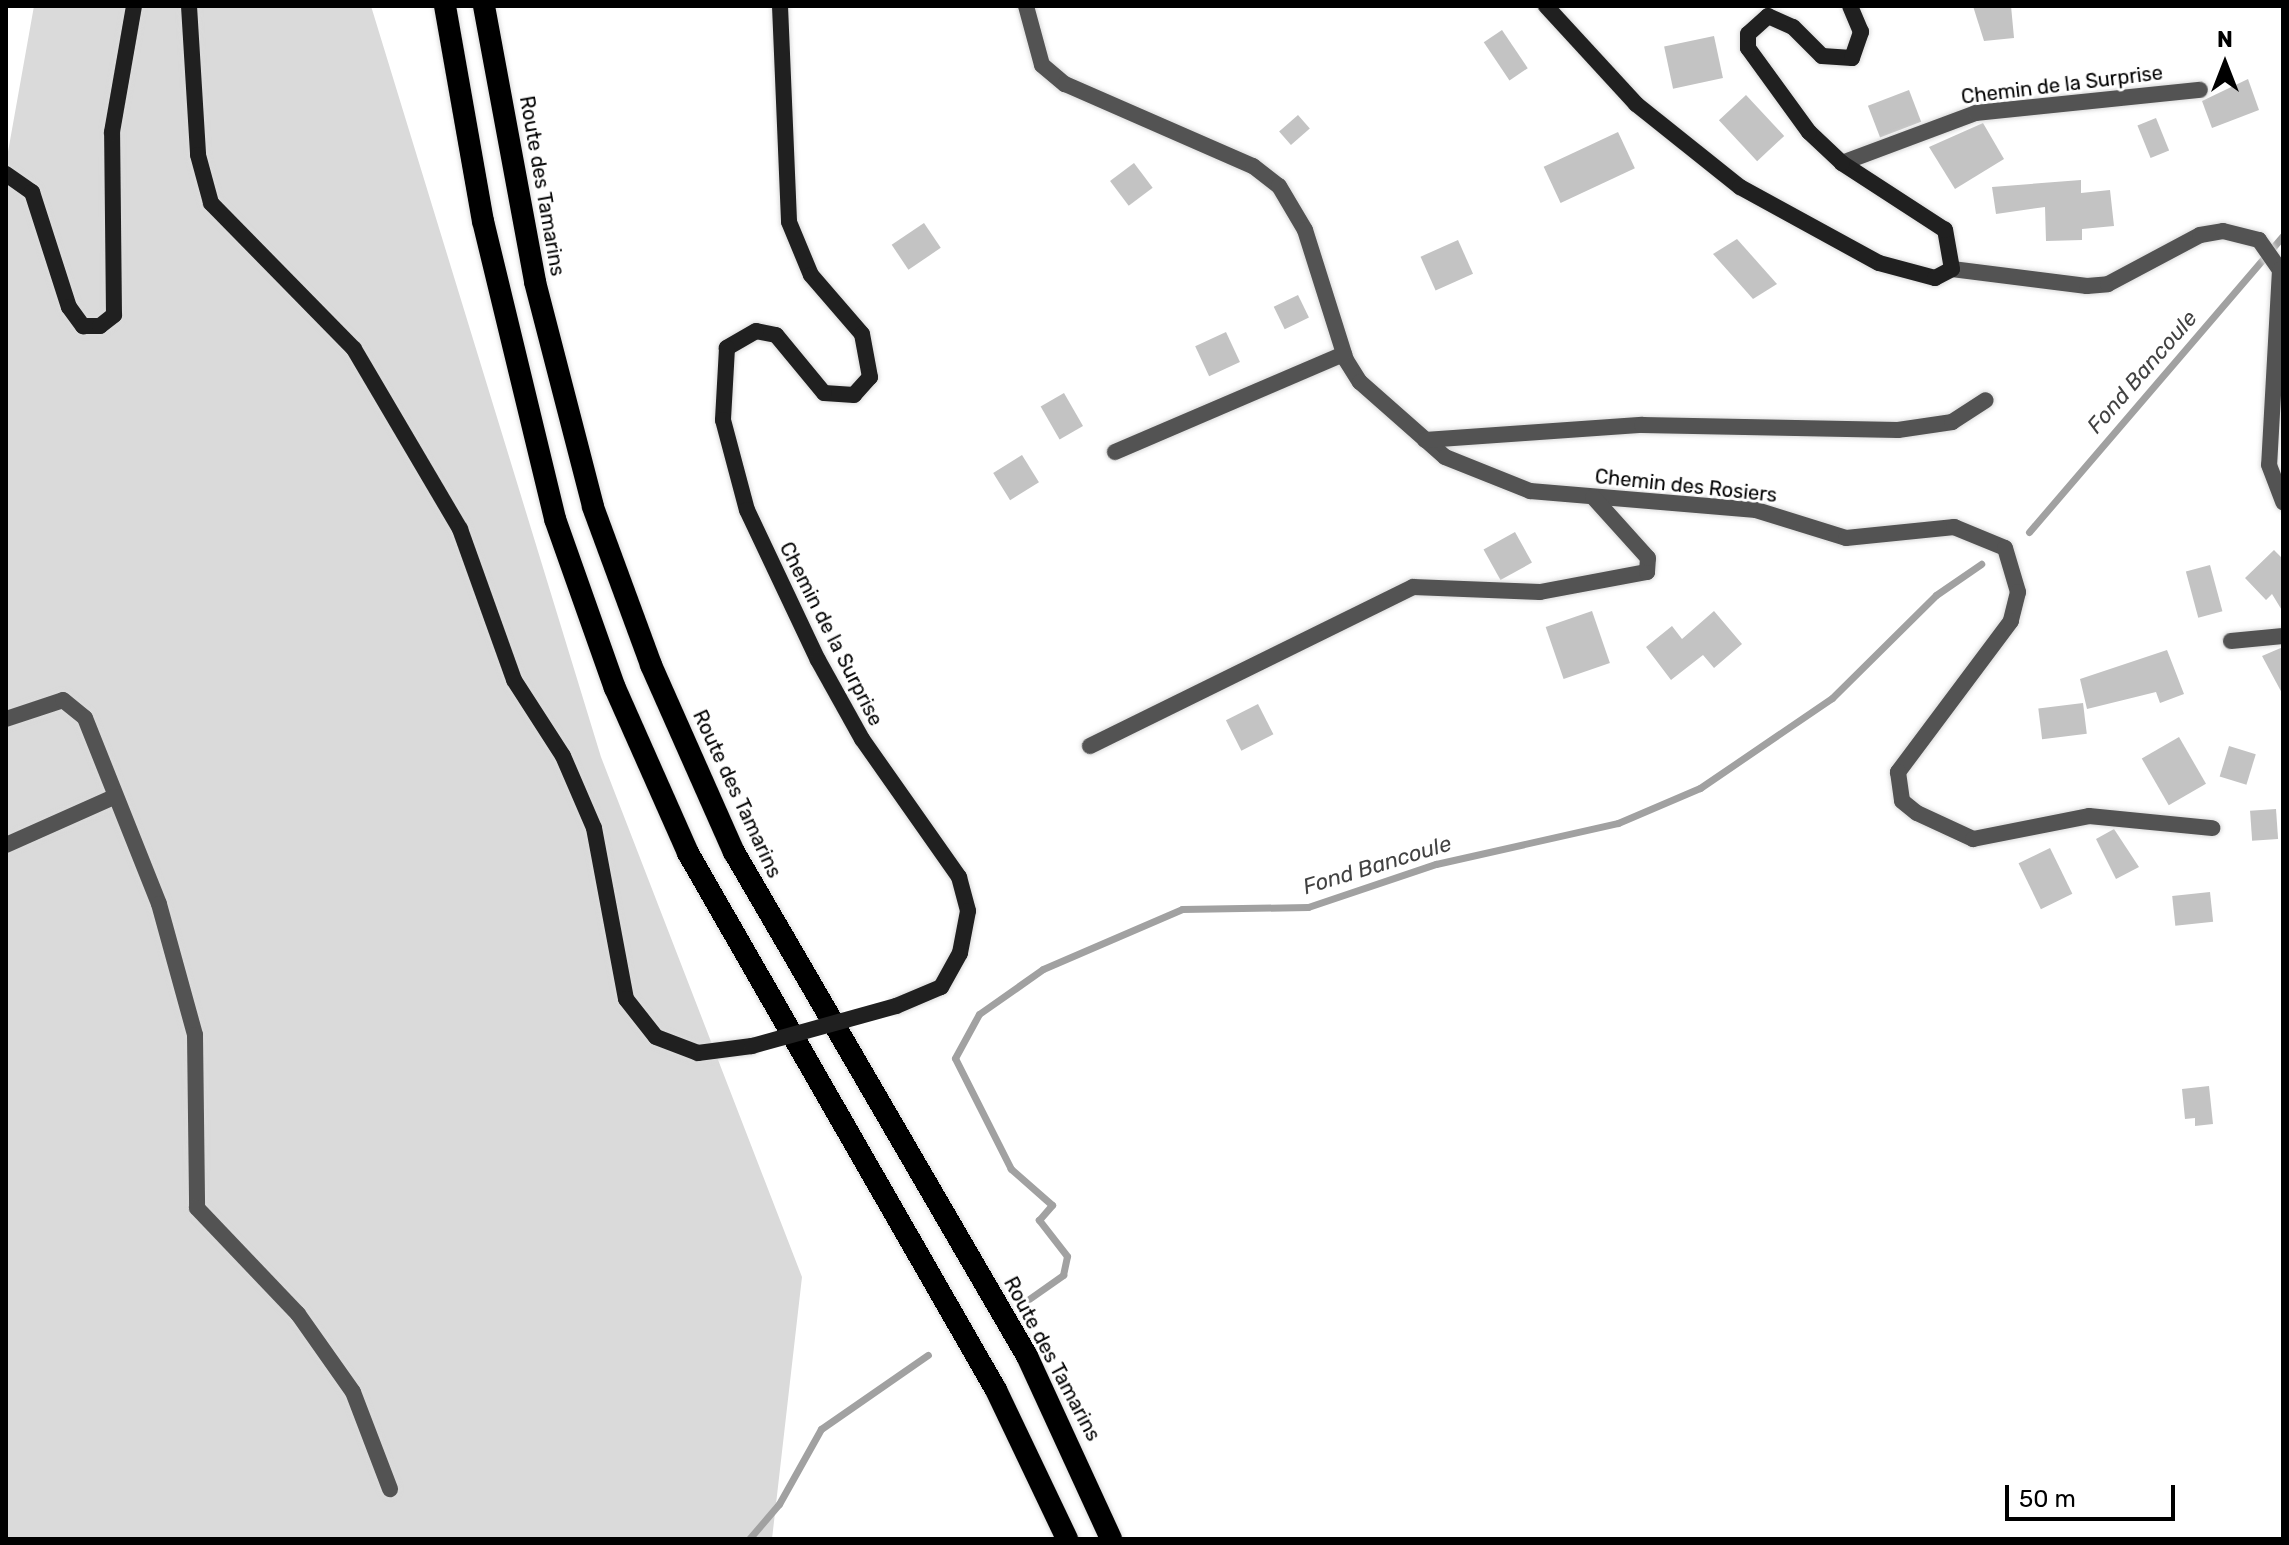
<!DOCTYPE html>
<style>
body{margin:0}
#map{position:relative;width:2289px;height:1545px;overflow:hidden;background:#fff;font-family:Rubik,sans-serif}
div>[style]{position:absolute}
.green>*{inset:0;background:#dadada}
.stream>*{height:7px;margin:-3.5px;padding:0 3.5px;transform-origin:3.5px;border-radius:3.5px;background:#a1a1a1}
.building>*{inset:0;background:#c3c3c3;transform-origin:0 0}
.roads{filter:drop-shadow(0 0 2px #dbdbdb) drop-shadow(0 0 2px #dbdbdb)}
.minor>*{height:16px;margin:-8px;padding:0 8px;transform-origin:8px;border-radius:8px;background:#535353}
.secondary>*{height:16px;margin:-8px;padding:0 8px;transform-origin:8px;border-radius:8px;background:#202020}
.trunk>*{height:22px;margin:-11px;padding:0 11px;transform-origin:11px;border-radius:11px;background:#000}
.secondary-bridge>*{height:16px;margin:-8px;padding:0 8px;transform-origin:8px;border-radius:8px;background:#202020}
span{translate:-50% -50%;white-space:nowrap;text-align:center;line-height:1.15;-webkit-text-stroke:6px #fff;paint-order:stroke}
.street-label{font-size:20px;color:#000}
.water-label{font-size:22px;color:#424242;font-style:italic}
.frame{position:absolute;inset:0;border:8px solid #000;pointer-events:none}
.north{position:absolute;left:2185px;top:24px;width:80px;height:80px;-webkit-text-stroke:6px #fff;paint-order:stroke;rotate:0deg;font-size:22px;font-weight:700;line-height:32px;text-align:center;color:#000}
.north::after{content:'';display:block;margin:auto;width:28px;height:36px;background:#000;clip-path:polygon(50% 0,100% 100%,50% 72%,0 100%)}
.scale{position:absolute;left:2005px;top:1485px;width:170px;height:36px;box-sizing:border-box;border:4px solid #000;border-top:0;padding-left:10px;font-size:24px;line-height:28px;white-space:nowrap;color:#000;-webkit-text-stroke:6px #fff;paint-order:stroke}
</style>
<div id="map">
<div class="green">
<div style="clip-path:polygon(34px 6px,371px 6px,601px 757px,802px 1277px,772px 1539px,6px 1539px,6px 163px)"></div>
</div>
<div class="stream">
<div style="left:2029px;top:532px;width:390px;rotate:-49.4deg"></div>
<div style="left:1029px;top:1299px;width:42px;rotate:-35.2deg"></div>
<div style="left:1063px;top:1275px;width:19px;rotate:-78deg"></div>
<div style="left:1067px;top:1256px;width:46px;rotate:-127.9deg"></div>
<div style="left:1039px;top:1220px;width:20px;rotate:-49deg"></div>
<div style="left:1052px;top:1205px;width:55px;rotate:-138.7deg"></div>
<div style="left:1011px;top:1169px;width:124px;rotate:-116.8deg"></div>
<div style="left:955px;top:1058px;width:50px;rotate:-61.4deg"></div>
<div style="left:979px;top:1014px;width:78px;rotate:-35.1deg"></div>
<div style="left:1043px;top:969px;width:151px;rotate:-23.3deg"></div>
<div style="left:1182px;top:909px;width:126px;rotate:-0.9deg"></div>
<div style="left:1308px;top:907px;width:135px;rotate:-18.6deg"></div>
<div style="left:1436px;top:864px;width:187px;rotate:-12.7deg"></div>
<div style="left:1618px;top:823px;width:89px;rotate:-23.1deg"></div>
<div style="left:1700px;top:788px;width:160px;rotate:-34.3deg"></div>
<div style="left:1832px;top:698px;width:146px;rotate:-44.7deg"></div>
<div style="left:1936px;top:595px;width:55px;rotate:-34.6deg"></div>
<div style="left:749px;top:1539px;width:46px;rotate:-49.4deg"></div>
<div style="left:779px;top:1504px;width:86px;rotate:-60.8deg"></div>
<div style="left:821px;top:1429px;width:130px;rotate:-34.7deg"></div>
</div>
<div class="building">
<div style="clip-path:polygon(1973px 6px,2011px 6px,2014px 38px,1984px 41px)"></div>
<div style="left:1502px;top:30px;width:46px;height:22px;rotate:56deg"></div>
<div style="left:1714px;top:36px;width:43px;height:51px;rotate:78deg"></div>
<div style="clip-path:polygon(2248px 79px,2259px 110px,2212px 128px,2202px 101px)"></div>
<div style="left:1909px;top:90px;width:34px;height:44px;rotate:69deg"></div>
<div style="left:1746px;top:95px;width:56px;height:37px;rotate:47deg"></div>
<div style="left:1298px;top:115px;width:18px;height:25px;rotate:49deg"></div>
<div style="left:2156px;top:118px;width:35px;height:20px;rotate:68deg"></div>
<div style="clip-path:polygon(1983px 123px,2004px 159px,1955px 189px,1929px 147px)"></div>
<div style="left:1618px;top:132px;width:40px;height:82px;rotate:65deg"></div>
<div style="left:1134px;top:163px;width:31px;height:30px;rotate:53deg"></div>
<div style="clip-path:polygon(2081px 180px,2081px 193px,2110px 190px,2114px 226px,2082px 229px,2082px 240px,2046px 241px,2045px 207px,1996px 214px,1992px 187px)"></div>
<div style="left:924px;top:223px;width:30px;height:39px;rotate:56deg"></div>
<div style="clip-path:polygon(1737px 239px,1777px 284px,1753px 299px,1713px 254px)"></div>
<div style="left:1458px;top:240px;width:37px;height:41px;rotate:66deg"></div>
<div style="left:1298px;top:295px;width:25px;height:27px;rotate:64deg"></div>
<div style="left:1226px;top:332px;width:33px;height:34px;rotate:65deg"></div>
<div style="left:1064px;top:393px;width:38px;height:27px;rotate:60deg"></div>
<div style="left:1022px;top:455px;width:32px;height:34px;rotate:58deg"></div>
<div style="left:1515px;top:532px;width:35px;height:36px;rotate:61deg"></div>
<div style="clip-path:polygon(2274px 550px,2283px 559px,2283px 612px,2272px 594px,2266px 600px,2245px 578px)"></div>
<div style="left:2210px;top:565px;width:48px;height:25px;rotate:75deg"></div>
<div style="left:1592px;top:611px;width:55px;height:49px;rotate:71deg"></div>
<div style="clip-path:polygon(1714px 611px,1742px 644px,1714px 668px,1703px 655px,1671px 680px,1646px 647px,1672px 626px,1682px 639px)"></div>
<div style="clip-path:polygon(2283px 647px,2283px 695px,2262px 656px)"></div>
<div style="clip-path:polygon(2167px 650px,2184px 694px,2160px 703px,2156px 692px,2087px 709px,2080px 679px)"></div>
<div style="left:2083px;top:703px;width:31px;height:45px;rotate:83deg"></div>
<div style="left:1258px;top:704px;width:34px;height:36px;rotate:63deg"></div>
<div style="left:2179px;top:737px;width:54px;height:43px;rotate:60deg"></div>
<div style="left:2229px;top:746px;width:28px;height:32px;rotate:17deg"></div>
<div style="left:2276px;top:809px;width:30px;height:26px;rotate:86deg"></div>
<div style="clip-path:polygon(2114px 829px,2139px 867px,2116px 879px,2096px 839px)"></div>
<div style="left:2050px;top:848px;width:51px;height:35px;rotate:64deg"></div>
<div style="left:2210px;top:892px;width:30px;height:38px;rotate:84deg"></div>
<div style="clip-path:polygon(2209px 1086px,2213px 1124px,2195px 1126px,2195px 1118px,2185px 1119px,2182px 1089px)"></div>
</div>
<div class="roads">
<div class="minor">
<div style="left:1026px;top:6px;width:61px;rotate:74.8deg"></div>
<div style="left:1042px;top:65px;width:30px;rotate:40deg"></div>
<div style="left:1065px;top:84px;width:205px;rotate:23.6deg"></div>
<div style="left:1253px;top:166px;width:33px;rotate:38deg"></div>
<div style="left:1279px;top:186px;width:51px;rotate:59.4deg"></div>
<div style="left:1305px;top:230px;width:136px;rotate:72.5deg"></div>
<div style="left:1346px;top:360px;width:26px;rotate:58deg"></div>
<div style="left:1360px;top:382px;width:113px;rotate:41.4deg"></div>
<div style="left:1445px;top:457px;width:92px;rotate:21.8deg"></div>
<div style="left:1530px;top:491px;width:227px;rotate:4.8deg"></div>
<div style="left:1756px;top:510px;width:94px;rotate:17.3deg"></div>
<div style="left:1846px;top:538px;width:109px;rotate:-5.8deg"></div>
<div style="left:1954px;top:527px;width:55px;rotate:22.4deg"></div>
<div style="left:2005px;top:548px;width:46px;rotate:73.5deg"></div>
<div style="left:2018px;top:592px;width:30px;rotate:104deg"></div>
<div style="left:2011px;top:621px;width:189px;rotate:126.8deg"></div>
<div style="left:1898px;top:772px;width:29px;rotate:82deg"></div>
<div style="left:1902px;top:801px;width:19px;rotate:39deg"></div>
<div style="left:1917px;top:813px;width:62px;rotate:24.9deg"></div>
<div style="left:1973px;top:839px;width:118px;rotate:-11.2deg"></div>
<div style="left:2089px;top:816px;width:124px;rotate:5.6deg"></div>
<div style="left:1842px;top:163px;width:143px;rotate:-20.5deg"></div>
<div style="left:1976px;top:113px;width:225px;rotate:-5.9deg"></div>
<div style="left:1952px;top:269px;width:136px;rotate:7.2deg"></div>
<div style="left:2087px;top:286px;width:21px;rotate:-5deg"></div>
<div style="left:2108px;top:284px;width:104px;rotate:-28deg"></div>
<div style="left:2200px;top:235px;width:23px;rotate:-10deg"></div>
<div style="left:2223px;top:231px;width:37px;rotate:14deg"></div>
<div style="left:2259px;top:240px;width:37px;rotate:55deg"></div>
<div style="left:2280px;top:270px;width:195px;rotate:93.2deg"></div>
<div style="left:2269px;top:465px;width:40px;rotate:69deg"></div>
<div style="left:1425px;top:440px;width:218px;rotate:-4deg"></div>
<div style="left:1642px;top:425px;width:256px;rotate:1.1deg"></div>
<div style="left:1898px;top:430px;width:55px;rotate:-8.4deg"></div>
<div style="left:1952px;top:422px;width:40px;rotate:-32.9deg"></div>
<div style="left:1115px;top:452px;width:249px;rotate:-23.2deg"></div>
<div style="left:2231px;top:641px;width:52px;rotate:-5.5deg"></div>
<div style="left:6px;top:719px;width:60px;rotate:-18.4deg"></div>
<div style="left:63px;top:700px;width:28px;rotate:39deg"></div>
<div style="left:85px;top:718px;width:200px;rotate:68.3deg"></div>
<div style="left:159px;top:904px;width:136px;rotate:74.6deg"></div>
<div style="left:195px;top:1035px;width:173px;rotate:89.3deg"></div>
<div style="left:197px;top:1208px;width:146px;rotate:46.4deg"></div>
<div style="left:298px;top:1314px;width:95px;rotate:54.8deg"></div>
<div style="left:353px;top:1392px;width:104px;rotate:69.1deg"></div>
<div style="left:1090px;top:746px;width:360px;rotate:-26.2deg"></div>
<div style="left:1413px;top:587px;width:127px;rotate:2.3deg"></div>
<div style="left:1540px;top:592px;width:109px;rotate:-10.6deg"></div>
<div style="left:1647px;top:572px;width:14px;rotate:-86deg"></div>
<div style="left:1648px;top:558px;width:82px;rotate:-132deg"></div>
<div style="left:6px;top:845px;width:118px;rotate:-24deg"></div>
</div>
<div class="secondary">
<div style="left:189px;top:6px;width:149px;rotate:86.5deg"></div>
<div style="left:198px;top:155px;width:50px;rotate:74.8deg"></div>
<div style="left:211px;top:203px;width:204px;rotate:45.6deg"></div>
<div style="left:354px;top:349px;width:209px;rotate:59.5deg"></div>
<div style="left:460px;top:529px;width:160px;rotate:70.3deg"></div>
<div style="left:514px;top:680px;width:90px;rotate:57.2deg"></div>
<div style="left:563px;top:756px;width:78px;rotate:66.7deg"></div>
<div style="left:594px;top:828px;width:174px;rotate:79.4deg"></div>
<div style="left:626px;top:999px;width:48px;rotate:51.7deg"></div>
<div style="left:656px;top:1037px;width:45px;rotate:20.9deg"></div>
<div style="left:698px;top:1053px;width:54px;rotate:-7.4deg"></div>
<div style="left:780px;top:6px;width:216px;rotate:87.6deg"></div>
<div style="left:789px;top:222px;width:57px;rotate:67.5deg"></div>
<div style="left:811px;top:275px;width:78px;rotate:49.2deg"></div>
<div style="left:862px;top:334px;width:44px;rotate:79.5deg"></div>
<div style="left:870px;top:377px;width:24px;rotate:132deg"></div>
<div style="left:854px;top:395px;width:30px;rotate:-176deg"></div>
<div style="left:824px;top:393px;width:75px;rotate:-129.6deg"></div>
<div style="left:776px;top:335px;width:20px;rotate:-169deg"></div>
<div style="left:756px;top:331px;width:34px;rotate:150deg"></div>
<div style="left:727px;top:348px;width:72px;rotate:93.2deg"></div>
<div style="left:723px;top:420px;width:93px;rotate:75.1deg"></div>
<div style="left:747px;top:510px;width:166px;rotate:64.7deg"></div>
<div style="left:818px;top:660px;width:90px;rotate:60.9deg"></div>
<div style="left:862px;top:739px;width:169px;rotate:54.9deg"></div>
<div style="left:959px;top:877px;width:35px;rotate:75deg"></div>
<div style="left:968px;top:911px;width:43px;rotate:100.8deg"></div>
<div style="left:960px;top:953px;width:39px;rotate:119deg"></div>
<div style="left:941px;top:987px;width:49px;rotate:157.1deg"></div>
<div style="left:1546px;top:6px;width:133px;rotate:47.4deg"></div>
<div style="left:1636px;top:104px;width:133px;rotate:38.6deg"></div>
<div style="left:1740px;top:187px;width:158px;rotate:28.7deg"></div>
<div style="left:1879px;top:263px;width:58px;rotate:15deg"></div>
<div style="left:1935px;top:278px;width:19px;rotate:-28deg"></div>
<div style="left:1952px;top:269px;width:40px;rotate:-100deg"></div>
<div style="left:1945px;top:230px;width:123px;rotate:-147deg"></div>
<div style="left:1842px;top:163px;width:45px;rotate:-136.8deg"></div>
<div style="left:1809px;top:132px;width:104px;rotate:-126deg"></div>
<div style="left:1748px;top:48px;width:14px;rotate:-90deg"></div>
<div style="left:1748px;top:34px;width:27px;rotate:-42deg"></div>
<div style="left:1768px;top:16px;width:27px;rotate:24deg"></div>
<div style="left:1793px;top:27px;width:41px;rotate:45deg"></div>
<div style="left:1822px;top:56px;width:30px;rotate:4deg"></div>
<div style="left:1852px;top:58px;width:28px;rotate:-71deg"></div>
<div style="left:1861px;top:32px;width:28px;rotate:-113deg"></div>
<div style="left:6px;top:174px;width:32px;rotate:35deg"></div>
<div style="left:32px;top:192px;width:121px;rotate:72.2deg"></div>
<div style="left:69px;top:307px;width:24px;rotate:54deg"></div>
<div style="left:83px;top:326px;width:17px"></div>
<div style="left:100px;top:326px;width:18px;rotate:-38deg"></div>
<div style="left:114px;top:315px;width:183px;rotate:-90.6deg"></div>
<div style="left:112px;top:132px;width:128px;rotate:-80.1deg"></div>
</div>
<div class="trunk">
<div style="left:445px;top:6px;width:218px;rotate:80deg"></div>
<div style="left:483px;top:221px;width:307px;rotate:76.4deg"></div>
<div style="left:555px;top:519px;width:179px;rotate:70.5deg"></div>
<div style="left:615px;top:688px;width:180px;rotate:66.1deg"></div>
<div style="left:688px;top:853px;width:619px;rotate:60.16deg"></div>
<div style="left:996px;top:1390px;width:165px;rotate:64.5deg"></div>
<div style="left:484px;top:6px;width:281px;rotate:79.5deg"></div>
<div style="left:535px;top:282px;width:232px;rotate:75.5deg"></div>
<div style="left:593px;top:507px;width:168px;rotate:69.8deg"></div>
<div style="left:651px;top:665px;width:205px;rotate:66.1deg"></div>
<div style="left:734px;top:852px;width:583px;rotate:59.83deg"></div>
<div style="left:1027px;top:1356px;width:201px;rotate:65.3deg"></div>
</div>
</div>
<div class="secondary-bridge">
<div style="left:752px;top:1046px;width:149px;rotate:-15.5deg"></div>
</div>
<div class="street-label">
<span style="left:2062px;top:85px;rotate:-7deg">Chemin de la Surprise</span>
<span style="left:542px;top:186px;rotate:80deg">Route des Tamarins</span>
<span style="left:1686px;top:486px;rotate:6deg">Chemin des Rosiers</span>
<span style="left:831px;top:634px;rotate:63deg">Chemin de la Surprise</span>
<span style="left:737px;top:794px;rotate:65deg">Route des Tamarins</span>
<span style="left:1052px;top:1359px;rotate:62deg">Route des Tamarins</span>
</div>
<div class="water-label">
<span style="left:2142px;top:372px;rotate:-49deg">Fond Bancoule</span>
<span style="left:1377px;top:865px;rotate:-17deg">Fond Bancoule</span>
</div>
<div class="frame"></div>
<div class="north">N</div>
<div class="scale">50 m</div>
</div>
